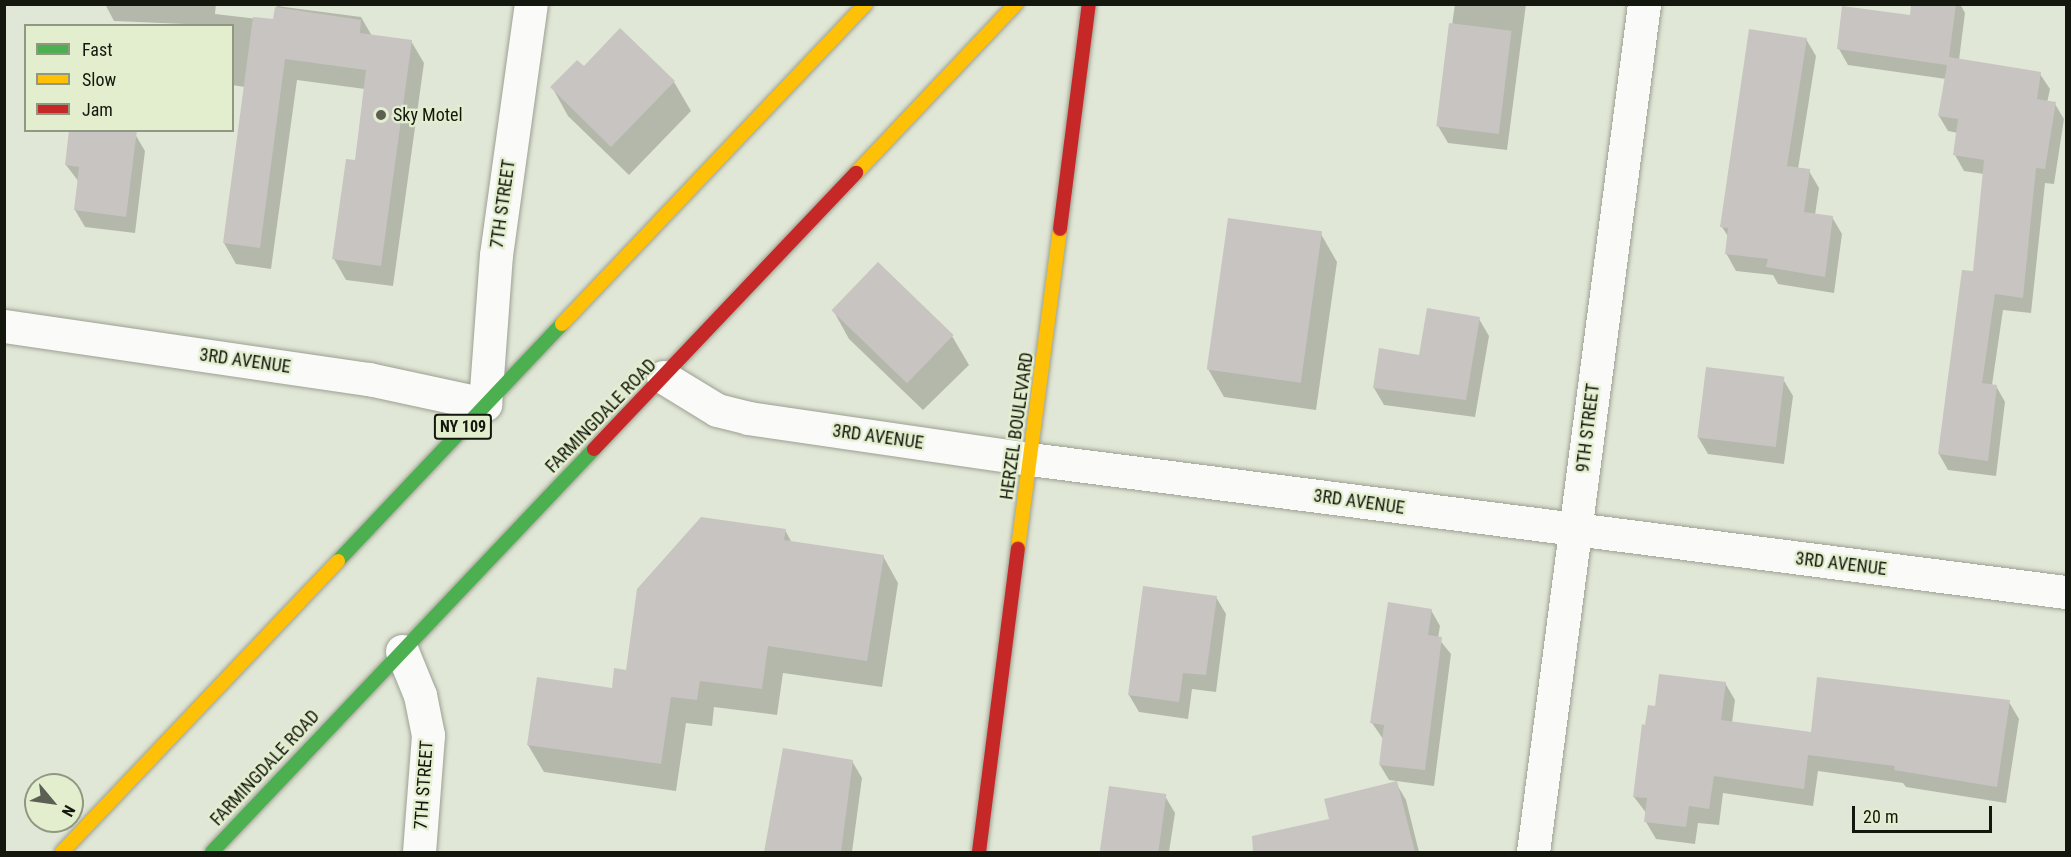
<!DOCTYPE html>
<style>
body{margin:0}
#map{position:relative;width:2071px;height:857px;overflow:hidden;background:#e1e7d6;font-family:"Roboto Condensed",sans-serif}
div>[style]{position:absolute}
.shadow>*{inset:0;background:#0003}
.building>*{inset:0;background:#c8c4c2;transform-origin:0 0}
.roads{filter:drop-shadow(0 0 2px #9ca093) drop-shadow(0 0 2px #9ca093)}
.street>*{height:33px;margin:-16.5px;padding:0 16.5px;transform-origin:16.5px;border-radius:16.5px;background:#fafbf9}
.fast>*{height:14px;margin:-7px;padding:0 7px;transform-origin:7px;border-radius:7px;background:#4caf50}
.slow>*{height:14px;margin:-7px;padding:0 7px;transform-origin:7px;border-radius:7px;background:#ffc107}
.jam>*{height:14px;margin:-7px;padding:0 7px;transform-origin:7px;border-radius:7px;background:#c62828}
.dots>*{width:16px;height:16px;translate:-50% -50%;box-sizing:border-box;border:3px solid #e3eecf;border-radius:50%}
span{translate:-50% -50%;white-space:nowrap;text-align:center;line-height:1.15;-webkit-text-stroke:4.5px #e3eecf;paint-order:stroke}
.shield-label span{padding:2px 4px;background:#e3eecf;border:2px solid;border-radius:4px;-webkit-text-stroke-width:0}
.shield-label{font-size:16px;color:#14170d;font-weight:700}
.poi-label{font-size:18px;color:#14170d}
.left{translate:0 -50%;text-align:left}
.street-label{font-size:18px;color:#14170d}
.frame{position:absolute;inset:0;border:6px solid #14170d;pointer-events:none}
.legend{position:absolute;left:24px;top:24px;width:210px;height:108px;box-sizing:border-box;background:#e3eecf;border:2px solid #909881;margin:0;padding:8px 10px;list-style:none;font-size:18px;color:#14170d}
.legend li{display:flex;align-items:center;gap:12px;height:30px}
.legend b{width:30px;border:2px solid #909881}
.north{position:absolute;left:24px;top:773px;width:60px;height:60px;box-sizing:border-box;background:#e3eecf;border:2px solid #909881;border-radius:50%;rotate:119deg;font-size:16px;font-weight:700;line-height:24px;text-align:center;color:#14170d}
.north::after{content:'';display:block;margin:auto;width:21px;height:27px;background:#5c6053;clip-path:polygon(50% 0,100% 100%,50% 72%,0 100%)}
.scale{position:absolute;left:1852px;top:806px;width:140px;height:27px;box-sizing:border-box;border:3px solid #14170d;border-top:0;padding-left:8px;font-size:18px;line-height:21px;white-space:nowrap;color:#14170d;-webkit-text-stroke:4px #e3eecf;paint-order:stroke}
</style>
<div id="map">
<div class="shadow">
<div style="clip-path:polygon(105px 4px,216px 4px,215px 14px,274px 21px,277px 6px,361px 17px,372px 36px,411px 41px,424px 63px,393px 286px,346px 280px,334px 259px,356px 162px,365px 89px,297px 80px,271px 269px,236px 264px,224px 243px,245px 87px,232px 85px,232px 26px,114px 21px)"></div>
<div style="clip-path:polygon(1455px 4px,1526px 4px,1507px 150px,1448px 143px,1438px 126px)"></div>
<div style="clip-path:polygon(1913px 4px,1960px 4px,1965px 13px,1959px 60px,2040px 74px,2050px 89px,2047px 103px,2055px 104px,2064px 119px,2054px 184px,2045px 183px,2031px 313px,2003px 310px,1992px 385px,1996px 386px,2005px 402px,1996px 476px,1948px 470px,1939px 454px,1974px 272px,1984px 174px,1964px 171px,1955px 155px,1958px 133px,1948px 131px,1939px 116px,1946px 79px,1848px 65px,1839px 49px,1911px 17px)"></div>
<div style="clip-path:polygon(620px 30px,674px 82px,691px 111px,629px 175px,568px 116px,552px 87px,584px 68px)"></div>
<div style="clip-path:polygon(1806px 39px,1816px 56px,1798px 169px,1809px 171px,1819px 188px,1815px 215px,1832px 217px,1842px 234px,1834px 293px,1778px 284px,1773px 275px,1736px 271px,1726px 253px,1729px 238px,1722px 227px)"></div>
<div style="clip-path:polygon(135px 134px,145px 151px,135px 233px,85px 227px,75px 210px,79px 182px,66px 165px)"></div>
<div style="clip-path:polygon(1321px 234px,1337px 262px,1316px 410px,1224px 397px,1208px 369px)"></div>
<div style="clip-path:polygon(833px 310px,952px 336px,969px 365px,923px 410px,849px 339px)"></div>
<div style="clip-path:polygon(1479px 319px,1489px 336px,1475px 417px,1384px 405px,1374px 388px)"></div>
<div style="clip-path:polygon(1783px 379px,1793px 396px,1784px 464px,1708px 454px,1698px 437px)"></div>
<div style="clip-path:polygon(785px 530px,792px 543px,883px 556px,898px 583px,882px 687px,783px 673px,777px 715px,714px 707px,712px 726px,686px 723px,676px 791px,544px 772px,528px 745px,613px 690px,627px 672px)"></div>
<div style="clip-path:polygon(1216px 597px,1226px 614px,1216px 692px,1192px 689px,1188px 719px,1139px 712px,1129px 695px)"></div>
<div style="clip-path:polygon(1431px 610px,1440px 626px,1438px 638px,1451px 654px,1434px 786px,1389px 780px,1380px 765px,1383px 739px,1372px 723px)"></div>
<div style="clip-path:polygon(1725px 683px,1735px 700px,1732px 723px,1812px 734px,2009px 702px,2019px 719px,2006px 803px,1906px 787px,1903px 783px,1818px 771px,1813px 806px,1723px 793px,1719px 825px,1698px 823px,1695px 844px,1656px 839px,1646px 822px,1647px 814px,1634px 797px,1647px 726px,1656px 708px)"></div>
<div style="clip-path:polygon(852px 761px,862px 778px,852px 852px,797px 852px,800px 826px)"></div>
<div style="clip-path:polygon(1396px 783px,1406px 800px,1419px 852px,1296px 852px,1292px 837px,1331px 821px)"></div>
<div style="clip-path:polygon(1111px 788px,1165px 796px,1175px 813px,1169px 852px,1101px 852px)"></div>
</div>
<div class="building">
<div style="clip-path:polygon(1911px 4px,1956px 4px,1949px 57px,2041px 72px,2037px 99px,2056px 102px,2045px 169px,2036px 168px,2023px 298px,1995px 294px,1982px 383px,1997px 385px,1988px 461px,1938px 454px,1962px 270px,1973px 271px,1984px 160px,1953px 155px,1958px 119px,1938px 116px,1947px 65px,1837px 49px,1842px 6px,1910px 15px)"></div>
<div style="clip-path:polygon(275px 7px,361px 20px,360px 33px,412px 40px,381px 266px,332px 259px,346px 159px,355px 160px,366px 70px,285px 59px,260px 248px,223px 243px,253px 17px,273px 19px)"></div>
<div style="left:1449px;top:23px;width:63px;height:104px;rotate:7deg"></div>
<div style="clip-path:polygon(620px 28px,675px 81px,611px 147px,550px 87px,577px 60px,584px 66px)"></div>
<div style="clip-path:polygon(1749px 29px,1807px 38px,1787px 166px,1810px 169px,1804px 212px,1833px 216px,1825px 277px,1766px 267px,1768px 259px,1725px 254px,1728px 228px,1720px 227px)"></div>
<div style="clip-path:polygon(69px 130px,137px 130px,126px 217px,74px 210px,79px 167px,65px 165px)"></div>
<div style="left:1228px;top:218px;width:95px;height:153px;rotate:8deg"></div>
<div style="left:878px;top:262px;width:105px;height:67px;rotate:44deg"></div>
<div style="clip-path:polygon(1427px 308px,1480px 317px,1466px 400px,1373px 388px,1379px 348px,1419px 355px)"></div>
<div style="left:1706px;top:367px;width:79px;height:71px;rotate:7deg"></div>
<div style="clip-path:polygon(701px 517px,786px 529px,784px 540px,884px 555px,867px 661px,768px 646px,762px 689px,700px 681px,697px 700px,671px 697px,661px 764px,527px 745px,537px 677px,612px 688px,614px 668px,626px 670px,637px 589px)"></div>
<div style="clip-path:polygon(1143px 586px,1217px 596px,1206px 675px,1183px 673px,1179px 702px,1128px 695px)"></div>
<div style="clip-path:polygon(1388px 602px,1432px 609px,1428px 635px,1442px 637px,1425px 770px,1379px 765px,1384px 725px,1370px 723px)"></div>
<div style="clip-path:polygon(1659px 674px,1726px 682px,1721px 720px,1811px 732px,1817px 677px,2010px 700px,1997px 787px,1894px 770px,1895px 766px,1808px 755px,1804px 789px,1714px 776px,1709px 809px,1689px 806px,1686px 827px,1644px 822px,1647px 798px,1633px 797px,1642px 724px,1645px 725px,1648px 705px,1655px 706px)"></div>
<div style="clip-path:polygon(783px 748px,853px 760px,841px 852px,764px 852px)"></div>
<div style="clip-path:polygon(1397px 781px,1415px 852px,1253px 852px,1252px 836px,1329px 819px,1324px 799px)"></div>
<div style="left:1109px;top:786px;width:58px;height:67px;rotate:8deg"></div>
</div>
<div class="roads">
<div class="street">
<div style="left:4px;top:326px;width:369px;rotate:8.3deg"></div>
<div style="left:369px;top:379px;width:119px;rotate:12.2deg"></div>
<div style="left:485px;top:404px;width:149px;rotate:-85.8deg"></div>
<div style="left:496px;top:255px;width:253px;rotate:-82.1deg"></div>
<div style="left:663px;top:377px;width:63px;rotate:31.4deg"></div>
<div style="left:717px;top:410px;width:32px;rotate:14deg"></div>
<div style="left:748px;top:418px;width:285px;rotate:8.3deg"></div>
<div style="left:1030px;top:459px;width:1045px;rotate:7.32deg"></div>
<div style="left:402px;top:651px;width:48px;rotate:67.8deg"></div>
<div style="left:420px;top:695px;width:41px;rotate:78.7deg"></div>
<div style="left:428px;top:735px;width:117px;rotate:94.4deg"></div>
<div style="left:1533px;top:852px;width:855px;rotate:-82.54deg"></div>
</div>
<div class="fast">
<div style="left:338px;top:561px;width:326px;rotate:-46.6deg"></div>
<div style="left:212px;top:852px;width:555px;rotate:-46.53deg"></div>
</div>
<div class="slow">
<div style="left:856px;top:173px;width:233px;rotate:-46.6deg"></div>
<div style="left:562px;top:324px;width:441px;rotate:-46.5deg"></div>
<div style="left:1018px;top:548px;width:322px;rotate:-82.5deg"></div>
<div style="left:62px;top:852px;width:401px;rotate:-46.5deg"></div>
</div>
<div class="jam">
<div style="left:1060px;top:229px;width:227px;rotate:-82.7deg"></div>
<div style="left:594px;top:449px;width:381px;rotate:-46.5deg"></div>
<div style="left:979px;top:852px;width:306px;rotate:-82.7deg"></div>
</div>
</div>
<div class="dots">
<div style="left:381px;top:115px;background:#5c6053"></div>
</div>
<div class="shield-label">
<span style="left:463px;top:427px">NY 109</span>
</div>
<div class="poi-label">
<span class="left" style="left:393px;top:115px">Sky Motel</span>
</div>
<div class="street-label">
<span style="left:503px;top:204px;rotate:-82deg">7TH STREET</span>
<span style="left:245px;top:361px;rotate:8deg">3RD AVENUE</span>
<span style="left:601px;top:416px;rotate:-46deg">FARMINGDALE ROAD</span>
<span style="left:1017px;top:426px;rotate:-82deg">HERZEL BOULEVARD</span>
<span style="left:1588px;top:428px;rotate:-83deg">9TH STREET</span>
<span style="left:878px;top:437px;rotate:8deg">3RD AVENUE</span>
<span style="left:1359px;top:502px;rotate:8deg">3RD AVENUE</span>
<span style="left:1841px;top:564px;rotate:7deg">3RD AVENUE</span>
<span style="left:265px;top:768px;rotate:-47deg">FARMINGDALE ROAD</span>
<span style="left:424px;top:785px;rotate:-86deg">7TH STREET</span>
</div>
<div class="frame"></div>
<ul class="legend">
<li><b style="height:8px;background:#4caf50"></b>Fast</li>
<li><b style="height:8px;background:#ffc107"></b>Slow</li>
<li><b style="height:8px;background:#c62828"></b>Jam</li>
</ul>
<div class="north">N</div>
<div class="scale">20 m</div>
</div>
